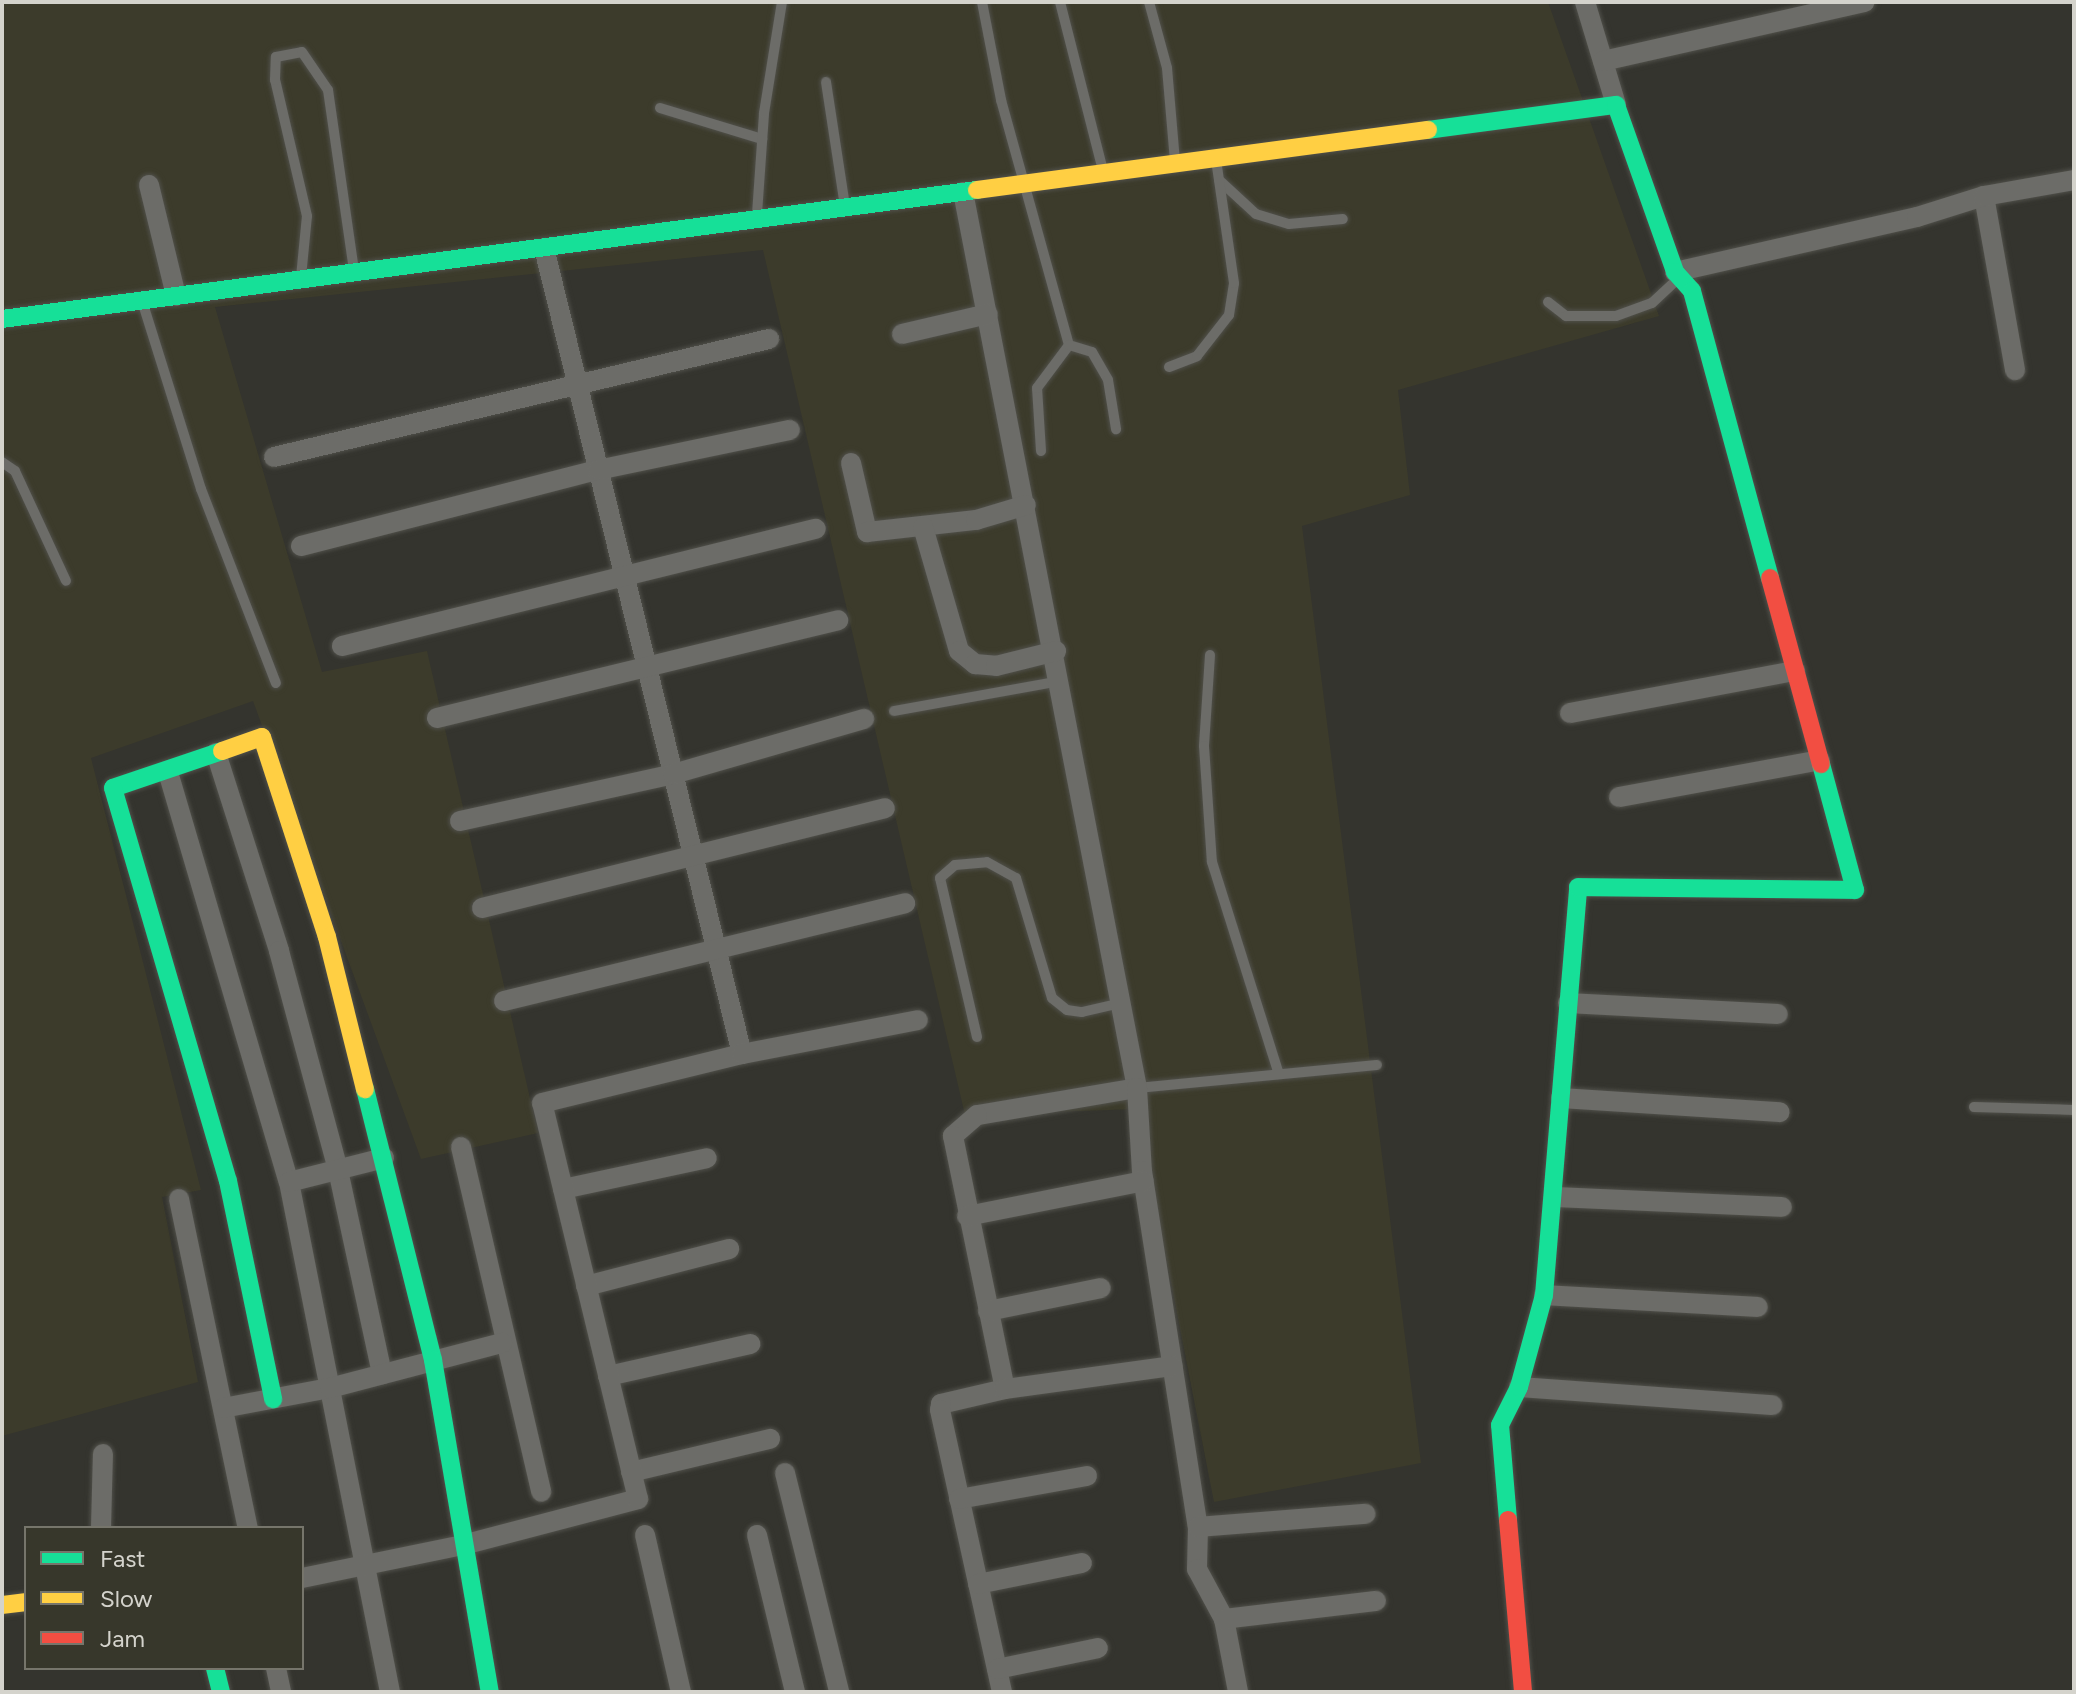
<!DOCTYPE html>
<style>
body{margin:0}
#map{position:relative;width:2076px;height:1694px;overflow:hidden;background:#34342e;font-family:Figtree,sans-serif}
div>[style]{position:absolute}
.built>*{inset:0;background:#3c3b2b}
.roads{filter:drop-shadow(0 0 2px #50504a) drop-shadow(0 0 2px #50504a)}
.lane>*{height:10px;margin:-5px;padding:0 5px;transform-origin:5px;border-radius:5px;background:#6c6c68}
.street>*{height:20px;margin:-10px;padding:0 10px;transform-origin:10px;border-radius:10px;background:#6c6c68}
.fast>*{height:18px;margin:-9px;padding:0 9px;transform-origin:9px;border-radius:9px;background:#16e098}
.slow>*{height:18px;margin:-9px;padding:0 9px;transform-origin:9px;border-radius:9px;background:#ffcf43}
.jam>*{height:18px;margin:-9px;padding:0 9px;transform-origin:9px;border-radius:9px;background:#f24e42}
span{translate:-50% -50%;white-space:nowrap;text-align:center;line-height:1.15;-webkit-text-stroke:8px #37372b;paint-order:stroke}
.frame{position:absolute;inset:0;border:4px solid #d4d3cc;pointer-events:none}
.legend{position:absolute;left:24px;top:1526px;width:280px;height:144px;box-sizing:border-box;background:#37372b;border:2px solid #76756b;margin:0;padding:10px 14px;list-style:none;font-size:24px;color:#d4d3cc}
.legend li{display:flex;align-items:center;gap:16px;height:40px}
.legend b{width:40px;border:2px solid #76756b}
</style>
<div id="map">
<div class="built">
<div style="clip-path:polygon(2px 2px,1548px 2px,1659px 316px,1398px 390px,1410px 495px,1302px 526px,1421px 1463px,1214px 1502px,1137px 1109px,965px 1115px,763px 250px,215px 307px,322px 672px,427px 651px,538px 1133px,421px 1159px,253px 701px,91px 758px,201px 1190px,162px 1197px,198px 1382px,2px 1436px)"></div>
</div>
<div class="roads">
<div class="lane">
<div style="left:982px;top:2px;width:100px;rotate:79deg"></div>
<div style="left:1001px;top:100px;width:254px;rotate:74.5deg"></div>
<div style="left:1060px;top:2px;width:174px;rotate:75.7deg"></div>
<div style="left:1149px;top:2px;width:68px;rotate:74.7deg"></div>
<div style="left:1167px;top:68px;width:94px;rotate:85.1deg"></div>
<div style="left:826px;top:82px;width:125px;rotate:81.3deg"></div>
<div style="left:660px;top:108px;width:107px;rotate:16.9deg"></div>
<div style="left:1219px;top:180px;width:50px;rotate:42.6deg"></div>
<div style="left:1256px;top:214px;width:34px;rotate:17deg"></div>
<div style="left:1289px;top:224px;width:54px;rotate:-5.3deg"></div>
<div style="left:757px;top:214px;width:101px;rotate:-86deg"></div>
<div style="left:764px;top:113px;width:112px;rotate:-80.8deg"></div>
<div style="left:301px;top:277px;width:61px;rotate:-84.4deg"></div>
<div style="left:307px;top:216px;width:140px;rotate:-103.2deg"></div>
<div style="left:275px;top:80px;width:23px;rotate:-88deg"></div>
<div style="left:276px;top:57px;width:26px;rotate:-11deg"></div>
<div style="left:302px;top:52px;width:46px;rotate:55.6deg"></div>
<div style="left:328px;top:90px;width:183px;rotate:81.8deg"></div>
<div style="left:1548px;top:302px;width:23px;rotate:38deg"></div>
<div style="left:1566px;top:316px;width:50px"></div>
<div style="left:1616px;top:316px;width:38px;rotate:-20deg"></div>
<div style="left:1652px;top:303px;width:35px;rotate:-43deg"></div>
<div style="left:143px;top:304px;width:194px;rotate:72.6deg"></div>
<div style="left:201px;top:489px;width:208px;rotate:68.9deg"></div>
<div style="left:1169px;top:367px;width:30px;rotate:-21deg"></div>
<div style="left:1197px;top:356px;width:52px;rotate:-52deg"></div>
<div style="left:1229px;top:315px;width:32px;rotate:-81deg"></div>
<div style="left:1234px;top:283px;width:124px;rotate:-98.3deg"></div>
<div style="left:1041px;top:451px;width:63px;rotate:-93.6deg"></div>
<div style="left:1037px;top:388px;width:54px;rotate:-53.3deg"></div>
<div style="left:1069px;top:345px;width:24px;rotate:17deg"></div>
<div style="left:1092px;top:352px;width:32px;rotate:60deg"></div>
<div style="left:1108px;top:380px;width:50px;rotate:80.7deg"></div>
<div style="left:2px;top:462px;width:16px;rotate:35deg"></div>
<div style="left:15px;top:471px;width:121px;rotate:65.1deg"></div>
<div style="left:1210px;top:655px;width:91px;rotate:93.8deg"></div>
<div style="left:1204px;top:746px;width:116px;rotate:86.1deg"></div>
<div style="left:1212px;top:862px;width:222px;rotate:72.5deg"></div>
<div style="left:894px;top:711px;width:169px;rotate:-10.2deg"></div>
<div style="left:977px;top:1037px;width:163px;rotate:-103.1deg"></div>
<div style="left:940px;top:878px;width:20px;rotate:-41deg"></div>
<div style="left:955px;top:865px;width:32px;rotate:-5deg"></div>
<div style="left:987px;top:862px;width:33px;rotate:29deg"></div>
<div style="left:1016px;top:878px;width:125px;rotate:73.3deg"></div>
<div style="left:1052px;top:998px;width:19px;rotate:39deg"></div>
<div style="left:1067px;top:1010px;width:15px;rotate:8deg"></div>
<div style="left:1082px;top:1012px;width:40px;rotate:-13deg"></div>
<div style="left:1137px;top:1088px;width:241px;rotate:-5.5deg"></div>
<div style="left:1974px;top:1107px;width:100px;rotate:1.7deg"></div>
</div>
<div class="street">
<div style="left:1585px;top:2px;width:108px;rotate:73.2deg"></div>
<div style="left:1603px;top:61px;width:268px;rotate:-12.7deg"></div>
<div style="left:149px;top:185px;width:114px;rotate:76.3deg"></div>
<div style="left:963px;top:192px;width:913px;rotate:79.01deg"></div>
<div style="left:1137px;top:1088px;width:162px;rotate:170.4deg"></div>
<div style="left:977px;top:1115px;width:32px;rotate:139deg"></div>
<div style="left:953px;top:1136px;width:258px;rotate:78.4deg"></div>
<div style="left:1005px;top:1389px;width:66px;rotate:166.8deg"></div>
<div style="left:941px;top:1404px;width:6px;rotate:99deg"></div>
<div style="left:940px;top:1410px;width:289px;rotate:77.6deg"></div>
<div style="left:1984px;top:196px;width:177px;rotate:79.9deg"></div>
<div style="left:544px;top:248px;width:830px;rotate:76.2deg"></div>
<div style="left:1675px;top:272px;width:248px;rotate:-12.8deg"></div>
<div style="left:1917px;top:217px;width:70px;rotate:-17.4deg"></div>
<div style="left:1984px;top:196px;width:91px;rotate:-10.1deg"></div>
<div style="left:902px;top:334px;width:88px;rotate:-13.1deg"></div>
<div style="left:274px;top:457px;width:509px;rotate:-13.41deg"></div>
<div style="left:851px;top:463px;width:71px;rotate:76.9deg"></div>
<div style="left:867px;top:532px;width:110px;rotate:-6.3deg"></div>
<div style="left:976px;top:520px;width:52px;rotate:-16.7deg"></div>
<div style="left:923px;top:527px;width:129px;rotate:73.8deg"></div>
<div style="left:959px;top:651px;width:21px;rotate:39deg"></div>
<div style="left:975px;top:664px;width:21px;rotate:5deg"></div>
<div style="left:996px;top:666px;width:62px;rotate:-14deg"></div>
<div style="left:301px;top:546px;width:307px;rotate:-14.4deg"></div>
<div style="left:598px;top:470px;width:196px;rotate:-11.8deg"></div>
<div style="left:342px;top:646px;width:488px;rotate:-13.9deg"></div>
<div style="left:1570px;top:713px;width:229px;rotate:-10.6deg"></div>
<div style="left:437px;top:718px;width:413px;rotate:-13.7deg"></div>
<div style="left:216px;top:753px;width:208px;rotate:72.3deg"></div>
<div style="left:279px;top:951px;width:227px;rotate:74.9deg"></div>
<div style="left:338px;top:1170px;width:209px;rotate:77.8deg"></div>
<div style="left:168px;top:772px;width:427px;rotate:73.6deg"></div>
<div style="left:289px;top:1182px;width:520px;rotate:78.8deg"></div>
<div style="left:1619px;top:797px;width:204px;rotate:-10.4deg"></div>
<div style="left:460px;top:821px;width:218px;rotate:-12.4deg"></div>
<div style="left:673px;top:774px;width:199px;rotate:-16.1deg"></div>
<div style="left:482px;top:908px;width:415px;rotate:-13.9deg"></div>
<div style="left:504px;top:1001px;width:413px;rotate:-13.7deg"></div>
<div style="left:1568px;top:1003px;width:210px;rotate:3deg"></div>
<div style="left:1137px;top:1088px;width:83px;rotate:86.6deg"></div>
<div style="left:1142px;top:1171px;width:360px;rotate:81.1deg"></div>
<div style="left:1198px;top:1527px;width:42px;rotate:91.4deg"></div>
<div style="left:1197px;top:1569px;width:57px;rotate:61.6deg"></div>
<div style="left:1224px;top:1619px;width:74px;rotate:79.1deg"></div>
<div style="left:1561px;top:1098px;width:219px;rotate:3.7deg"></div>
<div style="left:461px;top:1147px;width:354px;rotate:76.9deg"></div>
<div style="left:289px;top:1182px;width:98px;rotate:-14.2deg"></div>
<div style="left:563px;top:1189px;width:147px;rotate:-12.1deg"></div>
<div style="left:1554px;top:1197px;width:228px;rotate:2.5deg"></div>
<div style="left:179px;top:1199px;width:336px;rotate:78.2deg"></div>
<div style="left:967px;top:1216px;width:180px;rotate:-11.2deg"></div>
<div style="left:586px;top:1286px;width:148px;rotate:-14.5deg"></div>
<div style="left:1544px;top:1295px;width:214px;rotate:3.2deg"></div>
<div style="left:988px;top:1311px;width:115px;rotate:-11.5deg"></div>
<div style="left:608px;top:1376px;width:146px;rotate:-12.7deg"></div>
<div style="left:1519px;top:1387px;width:254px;rotate:4.1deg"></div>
<div style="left:1005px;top:1389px;width:169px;rotate:-7.8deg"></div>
<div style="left:223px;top:1408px;width:109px;rotate:-10.6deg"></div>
<div style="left:330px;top:1388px;width:178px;rotate:-14.7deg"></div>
<div style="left:631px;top:1472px;width:143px;rotate:-13.4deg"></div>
<div style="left:785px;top:1473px;width:226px;rotate:76.1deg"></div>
<div style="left:959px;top:1499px;width:130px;rotate:-10.2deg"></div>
<div style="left:1198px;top:1527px;width:168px;rotate:-4.5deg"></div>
<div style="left:101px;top:1528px;width:74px;rotate:-88.5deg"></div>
<div style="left:645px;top:1535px;width:161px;rotate:77.1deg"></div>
<div style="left:757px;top:1535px;width:162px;rotate:76.4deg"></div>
<div style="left:302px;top:1578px;width:164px;rotate:-11.6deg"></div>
<div style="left:463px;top:1545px;width:181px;rotate:-14.7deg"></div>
<div style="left:638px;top:1499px;width:407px;rotate:-103.6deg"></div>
<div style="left:542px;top:1103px;width:206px;rotate:-13.8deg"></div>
<div style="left:742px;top:1054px;width:179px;rotate:-10.9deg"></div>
<div style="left:978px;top:1584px;width:106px;rotate:-11.4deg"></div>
<div style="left:1224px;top:1619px;width:153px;rotate:-6.8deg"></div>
<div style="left:276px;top:1668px;width:25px;rotate:78deg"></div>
<div style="left:997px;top:1669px;width:103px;rotate:-11.7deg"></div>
</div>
<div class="fast">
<div style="left:1428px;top:130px;width:190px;rotate:-7.6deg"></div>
<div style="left:1616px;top:105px;width:177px;rotate:70.5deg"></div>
<div style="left:1675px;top:272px;width:25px;rotate:48deg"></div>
<div style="left:1692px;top:291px;width:297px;rotate:74.8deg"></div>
<div style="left:2px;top:319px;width:983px;rotate:-7.54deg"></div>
<div style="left:222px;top:751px;width:115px;rotate:161.3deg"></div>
<div style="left:113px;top:788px;width:409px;rotate:73.7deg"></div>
<div style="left:228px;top:1181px;width:223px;rotate:78.3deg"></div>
<div style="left:365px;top:1089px;width:279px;rotate:75.9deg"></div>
<div style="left:433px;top:1360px;width:337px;rotate:80.3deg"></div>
<div style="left:1508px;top:1520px;width:95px;rotate:-94.8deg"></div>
<div style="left:1500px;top:1425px;width:42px;rotate:-63.4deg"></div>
<div style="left:1519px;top:1387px;width:95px;rotate:-74.8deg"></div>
<div style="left:1544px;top:1295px;width:409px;rotate:-85.2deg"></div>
<div style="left:1578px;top:887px;width:277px;rotate:0.6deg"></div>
<div style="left:1855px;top:890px;width:131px;rotate:-105.1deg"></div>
<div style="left:215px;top:1668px;width:25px;rotate:76deg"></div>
</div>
<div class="slow">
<div style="left:977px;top:190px;width:455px;rotate:-7.6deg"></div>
<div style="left:222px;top:751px;width:42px;rotate:-19.3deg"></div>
<div style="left:262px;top:737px;width:210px;rotate:72deg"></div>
<div style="left:327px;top:937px;width:157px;rotate:76deg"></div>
<div style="left:2px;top:1605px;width:24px;rotate:-7deg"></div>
</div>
<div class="jam">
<div style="left:1770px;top:578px;width:193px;rotate:74.7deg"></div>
<div style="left:1508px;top:1520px;width:173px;rotate:85deg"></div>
</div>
</div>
<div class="frame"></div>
<ul class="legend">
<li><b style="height:10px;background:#16e098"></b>Fast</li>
<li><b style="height:10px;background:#ffcf43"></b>Slow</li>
<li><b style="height:10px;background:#f24e42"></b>Jam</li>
</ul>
</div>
